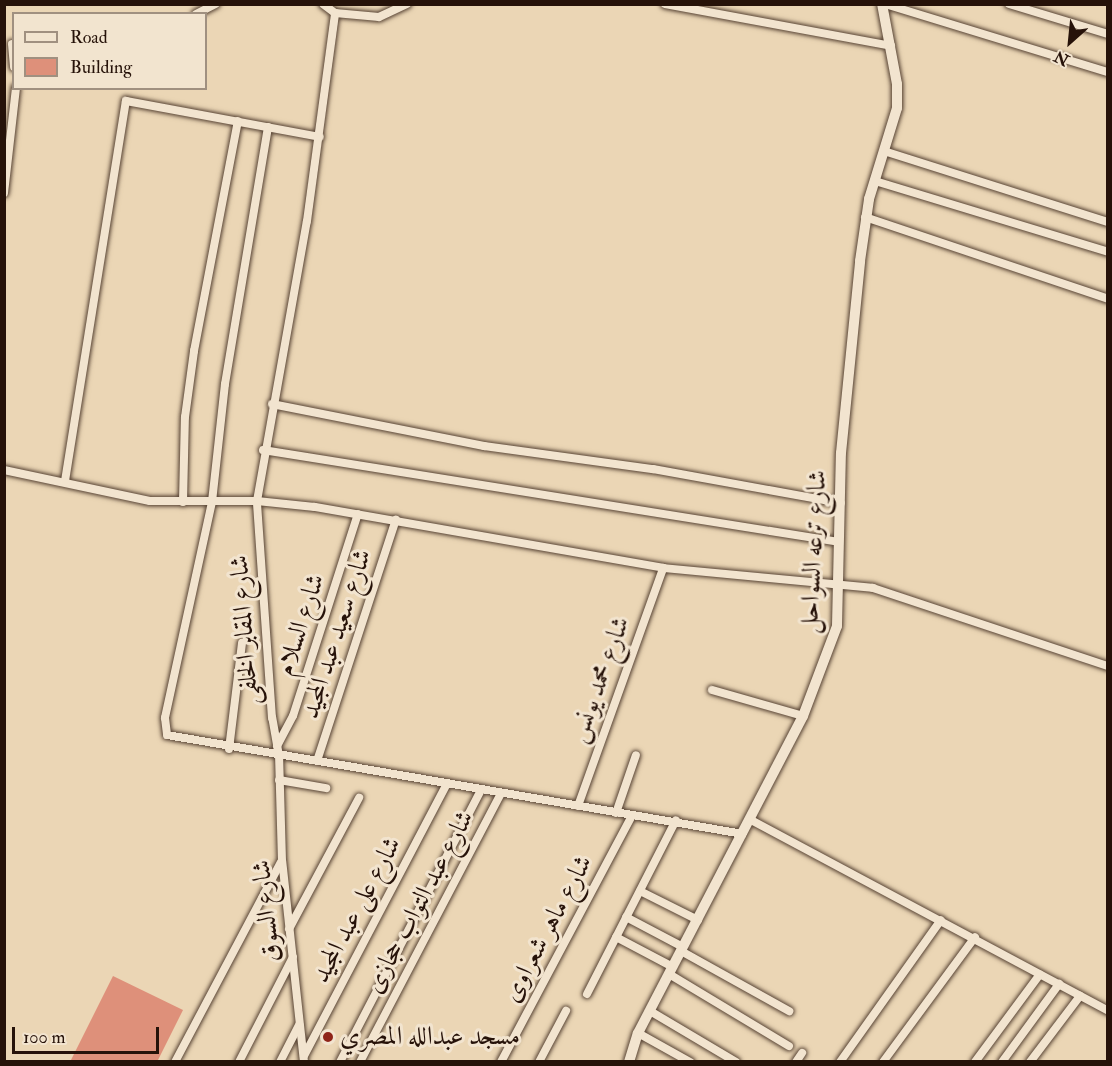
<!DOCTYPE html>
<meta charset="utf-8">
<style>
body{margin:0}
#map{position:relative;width:1112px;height:1066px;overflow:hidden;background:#ebd6b5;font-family:"IM FELL Double Pica",Amiri,serif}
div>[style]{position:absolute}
.building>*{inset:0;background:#de907a}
.roads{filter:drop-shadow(0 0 2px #574334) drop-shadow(0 0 2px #574334)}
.minor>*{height:8px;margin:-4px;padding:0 4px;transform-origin:4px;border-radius:4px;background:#f2e4cf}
.secondary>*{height:10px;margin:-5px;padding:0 5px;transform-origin:5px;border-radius:5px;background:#f2e4cf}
.dots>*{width:16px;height:16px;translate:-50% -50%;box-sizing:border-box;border:3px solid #f2e4cf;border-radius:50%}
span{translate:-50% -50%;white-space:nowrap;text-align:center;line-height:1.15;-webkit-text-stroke:6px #f2e4cf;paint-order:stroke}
.street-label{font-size:26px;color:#261209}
.poi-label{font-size:26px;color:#261209}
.left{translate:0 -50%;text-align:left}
.frame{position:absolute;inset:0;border:6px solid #261209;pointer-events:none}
.legend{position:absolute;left:12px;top:12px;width:195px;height:78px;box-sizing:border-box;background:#f2e4cf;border:2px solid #a09080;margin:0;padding:8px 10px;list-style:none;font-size:18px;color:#261209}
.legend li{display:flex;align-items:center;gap:12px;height:30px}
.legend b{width:30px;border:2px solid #a09080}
.north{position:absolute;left:1040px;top:12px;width:60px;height:60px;-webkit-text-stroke:4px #f2e4cf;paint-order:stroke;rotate:207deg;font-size:16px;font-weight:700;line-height:24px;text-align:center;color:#261209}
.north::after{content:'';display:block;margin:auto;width:21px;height:27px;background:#261209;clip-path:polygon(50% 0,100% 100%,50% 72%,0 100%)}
.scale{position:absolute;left:12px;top:1027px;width:147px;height:27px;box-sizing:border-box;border:3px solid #261209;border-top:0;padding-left:8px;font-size:18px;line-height:21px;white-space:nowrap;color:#261209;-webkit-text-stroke:4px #f2e4cf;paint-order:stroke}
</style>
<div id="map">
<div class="building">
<div style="clip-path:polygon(113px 976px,183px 1010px,157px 1062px,70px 1062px)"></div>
</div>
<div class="roads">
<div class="minor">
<div style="left:323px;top:4px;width:15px;rotate:37deg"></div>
<div style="left:335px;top:13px;width:44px;rotate:5.2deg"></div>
<div style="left:379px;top:17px;width:31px;rotate:-25deg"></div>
<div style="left:665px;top:4px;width:230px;rotate:10.5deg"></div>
<div style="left:885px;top:4px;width:233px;rotate:17deg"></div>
<div style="left:1009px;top:4px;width:103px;rotate:16.9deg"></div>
<div style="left:196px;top:14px;width:22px;rotate:-27deg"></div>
<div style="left:12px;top:44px;width:23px;rotate:85deg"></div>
<div style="left:268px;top:127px;width:261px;rotate:99.5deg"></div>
<div style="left:225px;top:384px;width:119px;rotate:96.3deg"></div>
<div style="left:212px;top:502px;width:221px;rotate:102.3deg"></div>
<div style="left:165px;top:718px;width:17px;rotate:83deg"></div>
<div style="left:167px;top:735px;width:584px;rotate:9.75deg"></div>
<div style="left:887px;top:152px;width:232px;rotate:17.6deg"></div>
<div style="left:875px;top:181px;width:244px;rotate:16.9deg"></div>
<div style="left:4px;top:193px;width:106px;rotate:-83.5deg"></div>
<div style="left:865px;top:217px;width:256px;rotate:18.6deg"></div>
<div style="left:272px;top:404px;width:216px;rotate:11.2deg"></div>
<div style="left:484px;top:446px;width:171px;rotate:7.8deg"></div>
<div style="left:653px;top:469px;width:191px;rotate:10.3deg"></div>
<div style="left:263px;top:450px;width:583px;rotate:9.07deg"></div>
<div style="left:4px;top:470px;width:149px;rotate:12deg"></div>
<div style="left:150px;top:501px;width:107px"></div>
<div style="left:257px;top:501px;width:58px;rotate:5.9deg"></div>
<div style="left:315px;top:507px;width:353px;rotate:9.9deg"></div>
<div style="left:663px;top:568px;width:211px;rotate:5.4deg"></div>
<div style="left:873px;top:588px;width:248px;rotate:18.4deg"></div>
<div style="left:65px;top:481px;width:385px;rotate:-80.9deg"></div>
<div style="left:126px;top:101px;width:197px;rotate:10.5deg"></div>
<div style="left:183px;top:502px;width:85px;rotate:-88.7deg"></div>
<div style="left:185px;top:417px;width:67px;rotate:-82.2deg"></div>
<div style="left:194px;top:351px;width:234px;rotate:-79.2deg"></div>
<div style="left:712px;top:690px;width:95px;rotate:15.9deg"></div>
<div style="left:277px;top:746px;width:34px;rotate:-62deg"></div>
<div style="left:293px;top:716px;width:212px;rotate:-72.2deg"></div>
<div style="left:229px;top:749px;width:107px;rotate:-83deg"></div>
<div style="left:317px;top:761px;width:254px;rotate:-71.9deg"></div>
<div style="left:279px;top:780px;width:48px;rotate:9.7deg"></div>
<div style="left:578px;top:806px;width:253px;rotate:-70.3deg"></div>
<div style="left:616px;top:813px;width:61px;rotate:-71deg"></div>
<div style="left:751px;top:820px;width:405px;rotate:28.1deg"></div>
<div style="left:640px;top:891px;width:65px;rotate:26.6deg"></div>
<div style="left:626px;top:917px;width:64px;rotate:27.8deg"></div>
<div style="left:289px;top:929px;width:149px;rotate:-61.9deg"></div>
<div style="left:616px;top:937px;width:64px;rotate:27.8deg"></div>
<div style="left:681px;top:951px;width:124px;rotate:29.1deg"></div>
<div style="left:669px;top:974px;width:140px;rotate:31deg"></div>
<div style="left:587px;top:994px;width:195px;rotate:-62.9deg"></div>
<div style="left:650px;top:1011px;width:100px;rotate:30.7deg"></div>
<div style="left:638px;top:1033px;width:60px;rotate:29.1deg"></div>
<div style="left:304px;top:1056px;width:307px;rotate:-62.3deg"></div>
<div style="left:175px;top:1062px;width:226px;rotate:-62.1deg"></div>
<div style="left:239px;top:1062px;width:118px;rotate:-62.8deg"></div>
<div style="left:280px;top:1062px;width:42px;rotate:-62.8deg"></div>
<div style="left:304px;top:1062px;width:202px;rotate:-96.2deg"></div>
<div style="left:282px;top:861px;width:105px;rotate:-91.6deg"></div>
<div style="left:279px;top:756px;width:39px;rotate:-100deg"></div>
<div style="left:272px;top:718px;width:218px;rotate:-94deg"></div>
<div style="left:257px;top:501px;width:284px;rotate:-79.9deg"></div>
<div style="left:307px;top:221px;width:210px;rotate:-82.3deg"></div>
<div style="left:340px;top:1062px;width:306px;rotate:-62.6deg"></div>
<div style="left:360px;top:1062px;width:303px;rotate:-62.3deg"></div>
<div style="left:501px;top:1062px;width:279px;rotate:-62deg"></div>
<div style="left:539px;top:1062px;width:58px;rotate:-62.1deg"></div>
<div style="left:796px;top:1062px;width:11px;rotate:-56deg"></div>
<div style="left:840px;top:1062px;width:174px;rotate:-54.6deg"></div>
<div style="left:883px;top:1062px;width:155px;rotate:-53.6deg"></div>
<div style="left:975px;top:1062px;width:109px;rotate:-53.5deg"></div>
<div style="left:1002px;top:1062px;width:97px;rotate:-53.8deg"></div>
<div style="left:1030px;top:1062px;width:83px;rotate:-52.9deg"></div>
</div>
<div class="secondary">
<div style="left:629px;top:1062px;width:30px;rotate:-73deg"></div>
<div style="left:638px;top:1033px;width:357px;rotate:-62.5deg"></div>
<div style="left:803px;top:716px;width:96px;rotate:-69.3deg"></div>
<div style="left:837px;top:626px;width:173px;rotate:-88.7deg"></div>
<div style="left:841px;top:453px;width:193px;rotate:-84.3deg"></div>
<div style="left:860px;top:261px;width:63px;rotate:-81.7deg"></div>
<div style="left:869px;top:199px;width:95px;rotate:-72.9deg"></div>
<div style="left:897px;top:108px;width:24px;rotate:-90deg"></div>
<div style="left:897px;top:84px;width:81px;rotate:-100.6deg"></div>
</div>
</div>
<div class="dots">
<div style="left:328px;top:1037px;background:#8f2418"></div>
</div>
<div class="street-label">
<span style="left:814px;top:552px;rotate:-87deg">شارع ترعه السواحل</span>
<span style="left:301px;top:625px;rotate:-72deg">شارع السلام</span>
<span style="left:245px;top:630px;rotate:-94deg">شارع المقابر الخلفى</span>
<span style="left:337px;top:634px;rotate:-72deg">شارع سعيد عبد المجيد</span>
<span style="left:600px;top:680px;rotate:-70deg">شارع محمد يونس</span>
<span style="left:420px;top:902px;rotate:-62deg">شارع عبد التواب حجازى</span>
<span style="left:357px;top:910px;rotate:-62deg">شارع على عبد المجيد</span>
<span style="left:267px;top:911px;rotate:-96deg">شارع السوق</span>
<span style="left:548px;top:929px;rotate:-62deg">شارع ماهر شعراوى</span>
</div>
<div class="poi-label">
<span class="left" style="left:340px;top:1037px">مسجد عبدالله المصري</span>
</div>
<div class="frame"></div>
<ul class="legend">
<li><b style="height:8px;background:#f2e4cf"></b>Road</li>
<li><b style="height:16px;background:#de907a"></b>Building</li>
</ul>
<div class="north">N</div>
<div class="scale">100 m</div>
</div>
